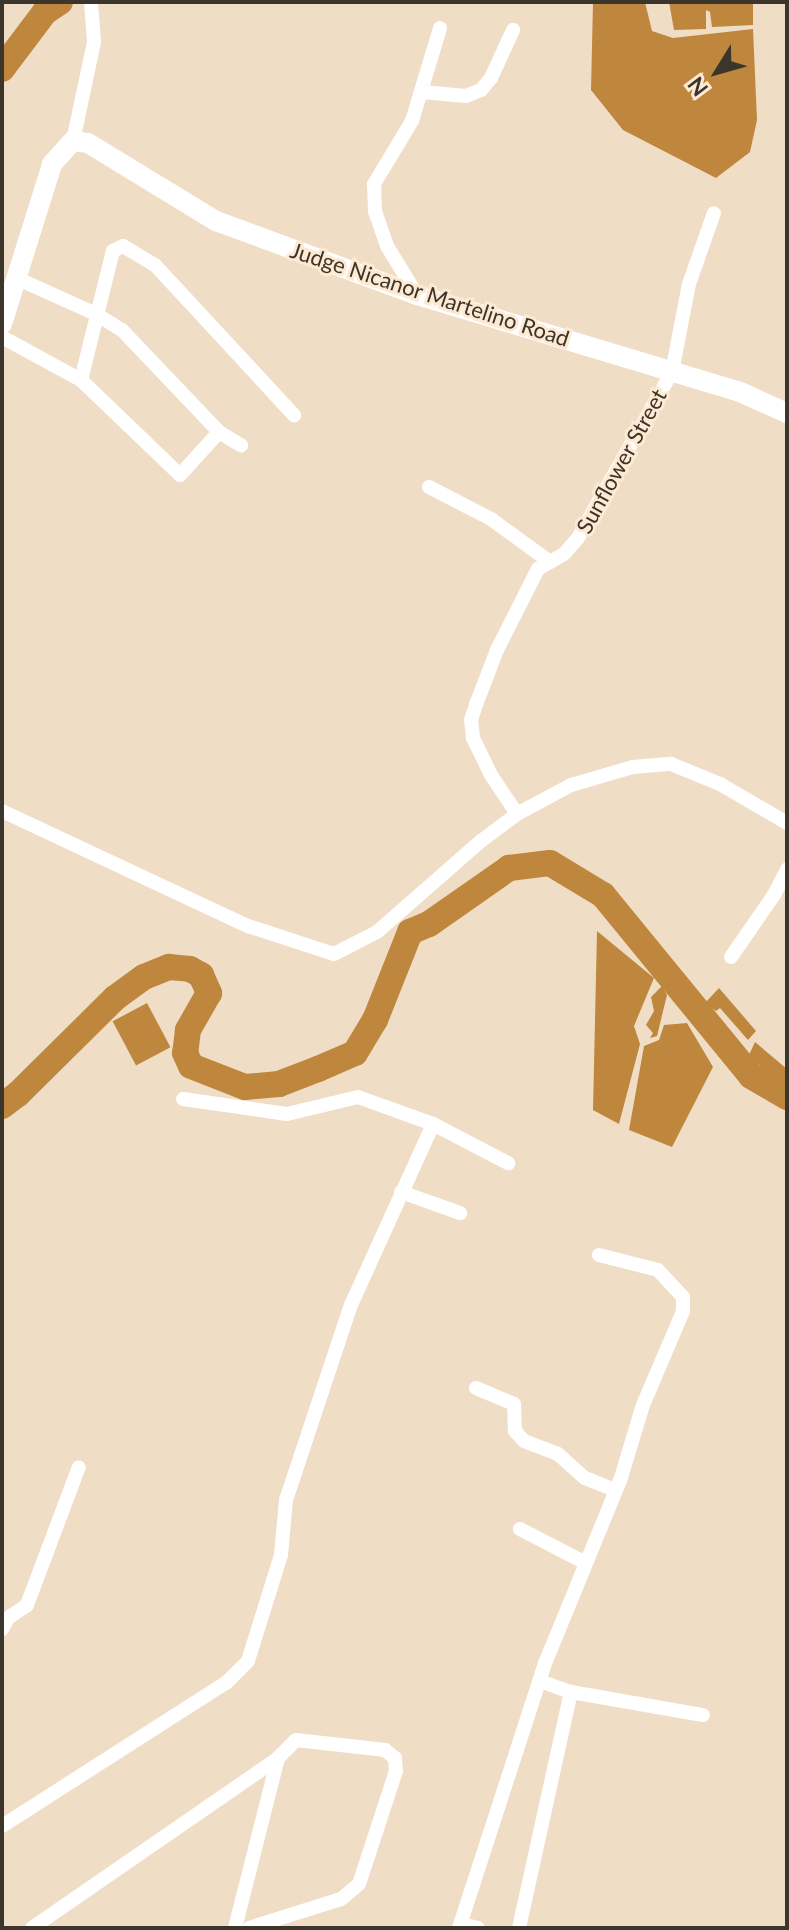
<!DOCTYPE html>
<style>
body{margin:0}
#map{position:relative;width:789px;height:1930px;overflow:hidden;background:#f0ddc6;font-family:Lato,sans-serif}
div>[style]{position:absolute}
.water>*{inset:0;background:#be873d;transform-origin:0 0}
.river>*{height:26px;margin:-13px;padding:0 13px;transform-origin:13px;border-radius:13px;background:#be873d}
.street>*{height:14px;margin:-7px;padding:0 7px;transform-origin:7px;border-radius:7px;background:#fff}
.secondary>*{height:20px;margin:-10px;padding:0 10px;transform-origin:10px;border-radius:10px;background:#fff}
span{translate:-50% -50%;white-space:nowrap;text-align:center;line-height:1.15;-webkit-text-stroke:6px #feead3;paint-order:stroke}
.street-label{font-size:22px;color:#3c352c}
.frame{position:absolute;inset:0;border:4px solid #3c352c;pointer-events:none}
.north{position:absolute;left:677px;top:32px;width:80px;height:80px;-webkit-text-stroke:6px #feead3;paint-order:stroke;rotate:233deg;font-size:22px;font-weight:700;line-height:32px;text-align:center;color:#3c352c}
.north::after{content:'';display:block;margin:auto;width:28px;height:36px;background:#3c352c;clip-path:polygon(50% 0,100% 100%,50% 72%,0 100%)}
</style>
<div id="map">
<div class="water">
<div style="clip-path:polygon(593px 2px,645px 2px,652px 31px,673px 38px,753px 29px,757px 120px,750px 152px,716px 178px,623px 130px,591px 90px)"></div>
<div style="clip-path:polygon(669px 2px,753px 2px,753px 25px,712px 27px,710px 12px,706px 10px,706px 29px,674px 30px)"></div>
<div style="clip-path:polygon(597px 931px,654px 978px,634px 1026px,640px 1044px,619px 1124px,593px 1110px)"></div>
<div style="clip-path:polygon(662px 986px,667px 995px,657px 1036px,650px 1038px,653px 1033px,646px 1025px,654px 1011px,651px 997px)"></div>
<div style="clip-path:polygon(719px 988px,756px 1031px,748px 1040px,720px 1008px,716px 1011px,705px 1003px)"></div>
<div style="left:147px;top:1003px;width:50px;height:39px;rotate:62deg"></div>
<div style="clip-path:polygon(687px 1023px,713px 1067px,672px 1147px,629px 1130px,644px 1046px,659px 1040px,664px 1025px)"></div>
<div style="clip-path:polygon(755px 1042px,787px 1069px,787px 1093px,749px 1055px)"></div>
</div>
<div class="river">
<div style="left:2px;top:69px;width:71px;rotate:-53deg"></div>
<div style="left:45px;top:12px;width:18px;rotate:-34deg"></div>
<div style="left:2px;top:1106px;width:20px;rotate:-37deg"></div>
<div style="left:18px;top:1094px;width:136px;rotate:-44.7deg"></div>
<div style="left:115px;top:998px;width:36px;rotate:-36deg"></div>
<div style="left:144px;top:977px;width:27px;rotate:-22deg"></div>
<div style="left:169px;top:967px;width:21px;rotate:5deg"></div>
<div style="left:190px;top:969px;width:13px;rotate:29deg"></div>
<div style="left:201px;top:975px;width:20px;rotate:66deg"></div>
<div style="left:209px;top:993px;width:43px;rotate:119.6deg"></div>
<div style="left:188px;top:1030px;width:23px;rotate:97deg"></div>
<div style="left:185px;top:1053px;width:14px;rotate:65deg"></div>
<div style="left:191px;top:1066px;width:58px;rotate:21.3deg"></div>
<div style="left:245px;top:1087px;width:34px;rotate:-5deg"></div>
<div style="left:279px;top:1084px;width:42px;rotate:-21deg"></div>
<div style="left:318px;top:1069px;width:40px;rotate:-23.4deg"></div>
<div style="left:355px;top:1053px;width:39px;rotate:-59deg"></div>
<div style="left:375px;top:1020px;width:95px;rotate:-68.3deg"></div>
<div style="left:410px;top:932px;width:21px;rotate:-23deg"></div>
<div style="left:429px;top:924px;width:98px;rotate:-35deg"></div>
<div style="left:509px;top:868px;width:41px;rotate:-7deg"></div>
<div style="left:550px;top:863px;width:62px;rotate:31.1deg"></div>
<div style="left:603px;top:895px;width:234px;rotate:50.7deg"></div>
<div style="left:751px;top:1076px;width:42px;rotate:30.3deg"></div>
</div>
<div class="street">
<div style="left:422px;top:92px;width:44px;rotate:5.2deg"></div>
<div style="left:466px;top:96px;width:16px;rotate:-22deg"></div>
<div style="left:481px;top:90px;width:16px;rotate:-50deg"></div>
<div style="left:491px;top:78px;width:53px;rotate:-65.4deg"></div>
<div style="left:73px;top:141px;width:101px;rotate:-78deg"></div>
<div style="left:94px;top:42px;width:40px;rotate:-94.3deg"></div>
<div style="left:16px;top:278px;width:88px;rotate:24.2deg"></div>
<div style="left:96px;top:314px;width:31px;rotate:32deg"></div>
<div style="left:122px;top:330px;width:141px;rotate:46.4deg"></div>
<div style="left:219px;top:432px;width:26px;rotate:31deg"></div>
<div style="left:417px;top:295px;width:57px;rotate:-121.5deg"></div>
<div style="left:387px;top:246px;width:37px;rotate:-109deg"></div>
<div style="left:375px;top:211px;width:27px;rotate:-92deg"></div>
<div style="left:374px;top:184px;width:74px;rotate:-58.9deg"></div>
<div style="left:412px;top:121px;width:97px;rotate:-73.2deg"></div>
<div style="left:2px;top:337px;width:90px;rotate:28.6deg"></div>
<div style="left:219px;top:432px;width:58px;rotate:132.2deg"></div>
<div style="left:180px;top:475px;width:137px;rotate:-136.2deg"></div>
<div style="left:81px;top:380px;width:133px;rotate:-76.1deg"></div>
<div style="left:113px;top:251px;width:11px;rotate:-27deg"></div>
<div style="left:123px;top:246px;width:37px;rotate:31deg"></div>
<div style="left:155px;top:265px;width:205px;rotate:47.2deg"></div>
<div style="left:429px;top:487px;width:70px;rotate:27.3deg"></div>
<div style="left:491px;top:519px;width:73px;rotate:36.1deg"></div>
<div style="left:2px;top:811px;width:272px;rotate:25.1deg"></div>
<div style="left:248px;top:926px;width:90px;rotate:18deg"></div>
<div style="left:334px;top:954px;width:48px;rotate:-27.1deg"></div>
<div style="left:377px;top:932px;width:138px;rotate:-41.2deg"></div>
<div style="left:481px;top:841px;width:45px;rotate:-36.9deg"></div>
<div style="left:517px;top:814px;width:61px;rotate:-28.2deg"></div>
<div style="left:571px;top:785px;width:65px;rotate:-16.2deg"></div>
<div style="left:633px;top:767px;width:38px;rotate:-5deg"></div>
<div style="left:671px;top:764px;width:53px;rotate:22.2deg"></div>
<div style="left:720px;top:784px;width:78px;rotate:30.2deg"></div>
<div style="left:517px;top:814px;width:47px;rotate:-123.7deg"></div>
<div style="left:491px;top:775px;width:41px;rotate:-115.9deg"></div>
<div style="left:473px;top:738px;width:18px;rotate:-96deg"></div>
<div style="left:471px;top:720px;width:19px;rotate:-72deg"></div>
<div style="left:477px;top:702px;width:56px;rotate:-69deg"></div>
<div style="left:497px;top:650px;width:91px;rotate:-63.2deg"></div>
<div style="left:538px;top:569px;width:30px;rotate:-30deg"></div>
<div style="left:564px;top:554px;width:21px;rotate:-49deg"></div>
<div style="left:578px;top:538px;width:191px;rotate:-60.5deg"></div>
<div style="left:672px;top:372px;width:90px;rotate:-79.1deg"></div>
<div style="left:689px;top:284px;width:75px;rotate:-70.6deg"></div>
<div style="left:731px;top:957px;width:75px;rotate:-55.3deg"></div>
<div style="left:774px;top:895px;width:29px;rotate:-63deg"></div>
<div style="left:183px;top:1099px;width:105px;rotate:8.2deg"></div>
<div style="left:287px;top:1114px;width:73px;rotate:-13.5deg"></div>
<div style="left:358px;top:1097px;width:80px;rotate:19.8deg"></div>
<div style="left:433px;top:1124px;width:85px;rotate:27.5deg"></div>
<div style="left:401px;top:1192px;width:63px;rotate:19.6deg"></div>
<div style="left:476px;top:1388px;width:41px;rotate:22.8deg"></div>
<div style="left:514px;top:1404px;width:27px;rotate:88deg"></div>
<div style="left:515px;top:1431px;width:13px;rotate:48deg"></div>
<div style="left:524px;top:1441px;width:36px;rotate:21deg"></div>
<div style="left:558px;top:1454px;width:36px;rotate:42deg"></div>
<div style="left:585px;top:1478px;width:32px;rotate:22deg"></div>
<div style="left:520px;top:1529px;width:74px;rotate:27.3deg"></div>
<div style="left:2px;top:1629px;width:13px;rotate:-61deg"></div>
<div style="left:8px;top:1618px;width:23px;rotate:-34deg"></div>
<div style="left:27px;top:1605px;width:147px;rotate:-69.4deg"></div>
<div style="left:540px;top:1681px;width:33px;rotate:20deg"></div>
<div style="left:571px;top:1692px;width:134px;rotate:9.9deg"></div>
<div style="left:2px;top:1826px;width:266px;rotate:-32.6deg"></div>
<div style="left:226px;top:1683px;width:31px;rotate:-45deg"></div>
<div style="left:248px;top:1661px;width:111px;rotate:-72.7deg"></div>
<div style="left:281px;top:1555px;width:55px;rotate:-84.8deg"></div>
<div style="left:286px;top:1500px;width:206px;rotate:-71.6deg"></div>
<div style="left:351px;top:1305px;width:199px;rotate:-65.6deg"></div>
<div style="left:461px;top:1924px;width:17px;rotate:13deg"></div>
<div style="left:32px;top:1928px;width:299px;rotate:-34.6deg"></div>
<div style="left:278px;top:1758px;width:25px;rotate:-45deg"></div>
<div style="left:296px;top:1740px;width:90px;rotate:6.4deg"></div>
<div style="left:385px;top:1750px;width:13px;rotate:39deg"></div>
<div style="left:395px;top:1758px;width:13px;rotate:86deg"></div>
<div style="left:396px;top:1771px;width:119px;rotate:108.1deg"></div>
<div style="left:359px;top:1884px;width:23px;rotate:140deg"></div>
<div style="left:341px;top:1899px;width:96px;rotate:162.5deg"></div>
<div style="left:235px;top:1928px;width:175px;rotate:-75.8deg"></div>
<div style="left:459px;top:1928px;width:281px;rotate:-72deg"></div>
<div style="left:546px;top:1661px;width:195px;rotate:-67.7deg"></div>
<div style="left:620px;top:1481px;width:79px;rotate:-73.2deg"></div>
<div style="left:643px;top:1405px;width:102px;rotate:-66.9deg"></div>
<div style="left:683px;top:1311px;width:14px;rotate:-90deg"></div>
<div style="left:683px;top:1297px;width:37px;rotate:-133deg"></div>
<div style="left:658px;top:1270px;width:61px;rotate:-165.7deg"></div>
<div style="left:519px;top:1928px;width:242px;rotate:-77.6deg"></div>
</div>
<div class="secondary">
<div style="left:2px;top:324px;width:168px;rotate:-72.6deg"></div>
<div style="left:52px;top:164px;width:31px;rotate:-48deg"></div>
<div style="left:73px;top:141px;width:15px;rotate:8deg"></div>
<div style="left:88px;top:143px;width:150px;rotate:31.4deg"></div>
<div style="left:216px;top:221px;width:214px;rotate:20.2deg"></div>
<div style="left:417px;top:295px;width:337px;rotate:16.7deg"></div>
<div style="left:740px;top:392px;width:51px;rotate:24.1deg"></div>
</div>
<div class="street-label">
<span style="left:430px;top:294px;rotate:18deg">Judge Nicanor Martelino Road</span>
<span style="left:621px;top:461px;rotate:-61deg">Sunflower Street</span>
</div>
<div class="frame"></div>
<div class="north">N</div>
</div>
